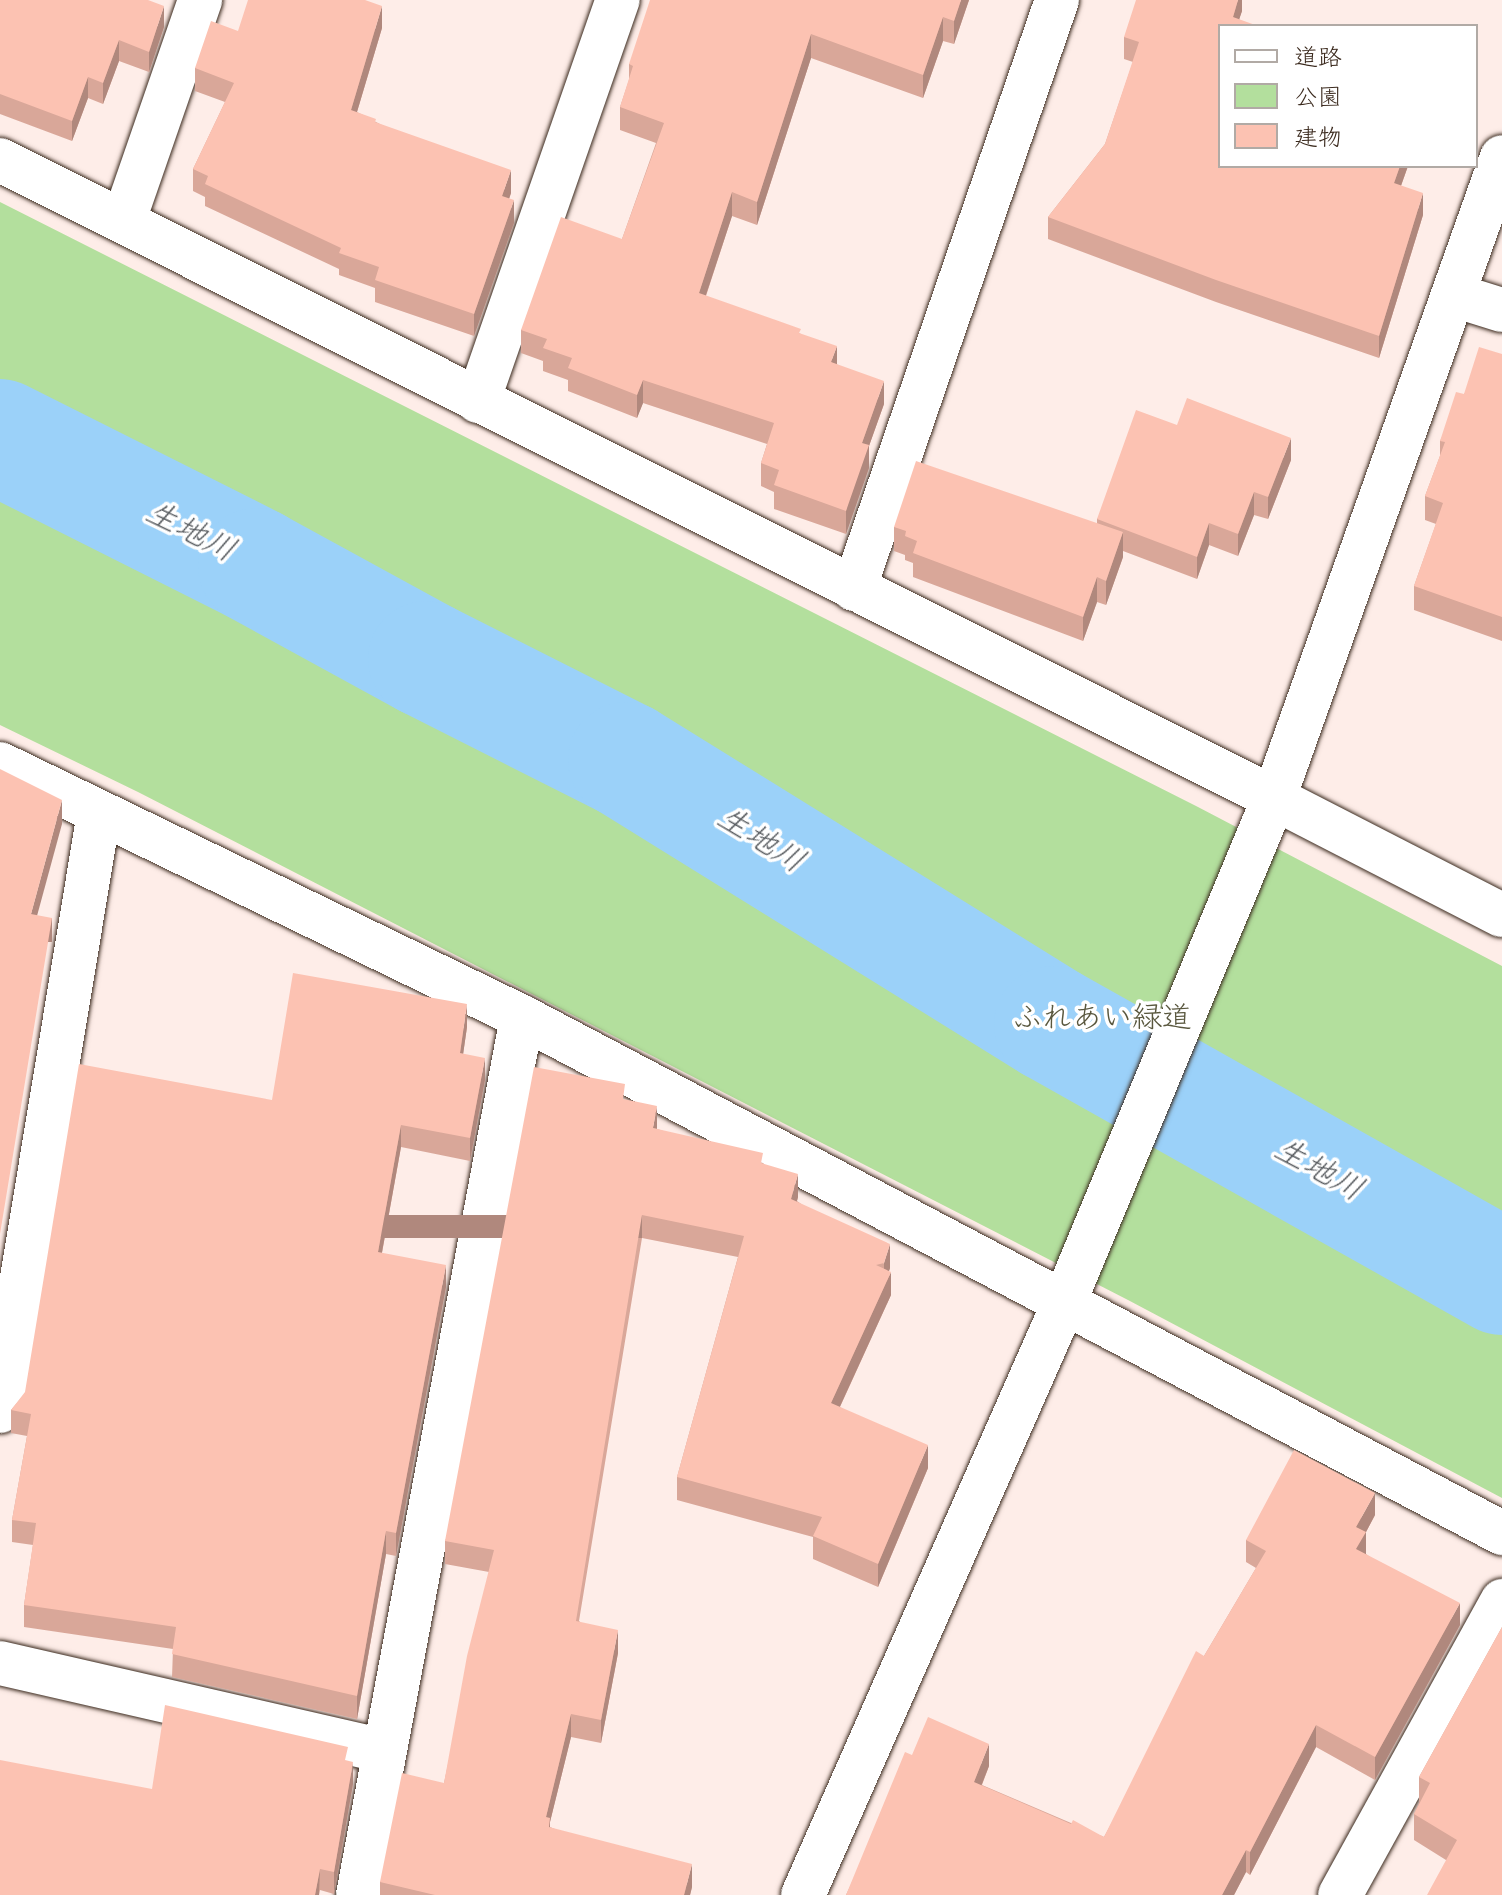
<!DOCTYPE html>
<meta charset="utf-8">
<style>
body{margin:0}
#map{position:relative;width:1502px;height:1895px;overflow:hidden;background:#feede8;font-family:"Gochi Hand","Klee One",sans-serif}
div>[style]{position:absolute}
.green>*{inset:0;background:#b3df9d}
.river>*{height:116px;margin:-58px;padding:0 58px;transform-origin:58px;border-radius:58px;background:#9bd1f9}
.roads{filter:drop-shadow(0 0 2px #3b2a1e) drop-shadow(0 0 2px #3b2a1e)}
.street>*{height:44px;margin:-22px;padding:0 22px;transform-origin:22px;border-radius:22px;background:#fff}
.wall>*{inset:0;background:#d9a799}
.shaded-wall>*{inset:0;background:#b0887d;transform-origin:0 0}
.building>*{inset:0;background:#fcc2b2}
span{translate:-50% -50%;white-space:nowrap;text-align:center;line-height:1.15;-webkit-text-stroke:7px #fff;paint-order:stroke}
.park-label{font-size:30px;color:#59573e}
.water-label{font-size:32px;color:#585c60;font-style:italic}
.legend{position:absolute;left:1218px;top:24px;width:260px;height:144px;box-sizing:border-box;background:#fff;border:2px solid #b1aaa5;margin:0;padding:10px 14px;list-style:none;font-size:24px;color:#3b2a1e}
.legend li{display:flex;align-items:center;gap:16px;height:40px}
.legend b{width:40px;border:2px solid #b1aaa5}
</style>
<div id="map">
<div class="green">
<div style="clip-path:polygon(0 202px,1198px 807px,1502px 966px,1502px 1498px,1128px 1300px,138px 792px,0 725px)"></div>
</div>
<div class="river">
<div style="left:0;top:437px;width:287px;rotate:26.7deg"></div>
<div style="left:256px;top:566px;width:194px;rotate:28.7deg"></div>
<div style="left:426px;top:659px;width:224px;rotate:26.8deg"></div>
<div style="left:626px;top:760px;width:501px;rotate:31.79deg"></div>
<div style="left:1052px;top:1024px;width:516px;rotate:29.35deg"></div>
</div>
<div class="roads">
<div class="street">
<div style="left:0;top:160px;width:1425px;rotate:26.6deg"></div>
<div style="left:1274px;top:798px;width:256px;rotate:27.2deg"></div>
<div style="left:124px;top:220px;width:233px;rotate:-70.9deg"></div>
<div style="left:1454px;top:295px;width:50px;rotate:17.4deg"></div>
<div style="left:478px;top:401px;width:425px;rotate:-70.8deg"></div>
<div style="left:854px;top:589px;width:623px;rotate:-70.98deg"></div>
<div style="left:0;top:764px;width:580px;rotate:25.86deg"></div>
<div style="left:522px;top:1017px;width:1108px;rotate:27.77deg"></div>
<div style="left:0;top:1411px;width:606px;rotate:-80.6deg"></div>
<div style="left:0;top:1663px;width:394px;rotate:12.9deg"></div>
<div style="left:358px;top:1895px;width:893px;rotate:-79.42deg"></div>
<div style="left:803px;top:1895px;width:647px;rotate:-66.21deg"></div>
<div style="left:1064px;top:1303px;width:547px;rotate:-67.42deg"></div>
<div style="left:1274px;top:798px;width:680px;rotate:-70.42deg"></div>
<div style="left:1340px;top:1895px;width:336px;rotate:-61.1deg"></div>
</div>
</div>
<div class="wall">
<div style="clip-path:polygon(0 0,164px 27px,149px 72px,119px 61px,103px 104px,88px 98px,72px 141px,0 114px)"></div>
<div style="clip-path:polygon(969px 0,954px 44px,943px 41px,923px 98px,811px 58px,757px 225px,732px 216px,706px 296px,801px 334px,884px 404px,869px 446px,869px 468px,846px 534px,774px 509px,774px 492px,761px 486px,761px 463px,767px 444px,643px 403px,637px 418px,568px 391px,568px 380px,543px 371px,543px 361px,521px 353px,521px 330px,622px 239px,656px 143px,620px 130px,620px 107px,629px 80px,629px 64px)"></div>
<div style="clip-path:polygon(1242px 0,1242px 11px,1239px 19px,1408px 166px,1401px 186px,1423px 215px,1379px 358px,1216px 302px,1048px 239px,1048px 217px,1105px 144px,1133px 62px,1124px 59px,1124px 37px)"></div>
<div style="clip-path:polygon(382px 28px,357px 112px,511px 193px,509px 199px,514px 223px,474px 336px,375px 302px,375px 288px,339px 275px,339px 269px,205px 206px,205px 197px,193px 191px,193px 169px,225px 102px,195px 91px,195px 68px)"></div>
<div style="clip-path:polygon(1502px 354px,1502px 641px,1414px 610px,1414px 586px,1436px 524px,1425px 520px,1425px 496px,1440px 456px,1440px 441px,1464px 394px)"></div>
<div style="clip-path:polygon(1177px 425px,1291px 460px,1268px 519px,1254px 515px,1238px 556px,1209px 545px,1197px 579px,1123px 551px,1123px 557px,1106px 605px,1097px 602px,1083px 641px,913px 577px,913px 563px,905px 560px,905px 555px,894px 551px,894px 527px,1097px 524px,1097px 519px)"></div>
<div style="clip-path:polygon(467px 1027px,463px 1054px,485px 1080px,470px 1161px,401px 1147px,382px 1253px,446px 1287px,396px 1556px,386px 1554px,357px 1719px,172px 1677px,173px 1649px,24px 1627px,24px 1605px,33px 1545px,12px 1542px,12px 1520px,27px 1436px,11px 1433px,11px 1410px,272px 1100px)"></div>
<div style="clip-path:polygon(625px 1100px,657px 1129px,763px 1163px,798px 1197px,797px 1201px,890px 1268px,889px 1271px,891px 1295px,840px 1407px,928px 1468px,878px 1587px,813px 1559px,813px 1537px,677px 1500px,677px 1477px,738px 1257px,642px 1238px,579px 1621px,618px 1653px,601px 1743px,571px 1737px,550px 1822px,550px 1827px,692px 1887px,690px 1895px,380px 1895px,380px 1882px,444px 1783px,489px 1572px,445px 1564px,445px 1541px)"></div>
<div style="clip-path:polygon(1375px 1515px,1366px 1532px,1366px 1554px,1460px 1625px,1375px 1780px,1316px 1747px,1250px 1875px,1246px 1872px,1234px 1895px,846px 1895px,912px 1755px,989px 1766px,982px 1785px,1104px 1837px,1204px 1656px,1256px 1568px,1246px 1562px,1246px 1540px)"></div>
<div style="clip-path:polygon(1502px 1627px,1502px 1895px,1414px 1840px,1414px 1814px,1419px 1803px,1419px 1777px)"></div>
<div style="clip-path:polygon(348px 1761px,353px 1784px,334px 1894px,320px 1890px,319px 1895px,0 1895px,152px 1789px)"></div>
</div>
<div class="shaded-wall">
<div style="clip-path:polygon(961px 0,969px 0,954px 44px,954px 21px)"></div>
<div style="clip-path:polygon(1238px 0,1242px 0,1242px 11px,1237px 26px,1233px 17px)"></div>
<div style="clip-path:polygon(164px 6px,164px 27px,149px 72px,149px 52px)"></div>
<div style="clip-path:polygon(382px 6px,382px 28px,351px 132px,351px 110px)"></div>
<div style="clip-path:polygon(943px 17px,943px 41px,923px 98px,923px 75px)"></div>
<div style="clip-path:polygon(811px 34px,811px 58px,757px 225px,757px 202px)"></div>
<div style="clip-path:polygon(119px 40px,119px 61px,103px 104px,103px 83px)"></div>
<div style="clip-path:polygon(88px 77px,88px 98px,72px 141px,72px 121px)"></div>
<div style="clip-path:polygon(1400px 166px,1408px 166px,1394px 205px,1394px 183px)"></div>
<div style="clip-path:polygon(511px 170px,511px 193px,502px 219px,502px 196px)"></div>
<div style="clip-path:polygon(732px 192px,732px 216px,699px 316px,699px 293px)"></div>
<div style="clip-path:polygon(1423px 193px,1423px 215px,1379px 358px,1379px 336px)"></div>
<div style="clip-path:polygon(514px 200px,514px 223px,474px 336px,474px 314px)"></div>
<div style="clip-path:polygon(837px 346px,837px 370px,831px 362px)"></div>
<div style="clip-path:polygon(643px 380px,643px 403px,637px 418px,637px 395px)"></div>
<div style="clip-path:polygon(884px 381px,884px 404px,869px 446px,869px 468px,846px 534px,846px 511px,862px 443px)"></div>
<div style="clip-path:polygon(1291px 438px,1291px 460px,1268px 519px,1268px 497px)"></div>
<div style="clip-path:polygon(1254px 492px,1254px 515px,1238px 556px,1238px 534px)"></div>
<div style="clip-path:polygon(1209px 523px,1209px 545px,1197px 579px,1197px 557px)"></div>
<div style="clip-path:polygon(1123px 532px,1123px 557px,1106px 605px,1106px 581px)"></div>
<div style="clip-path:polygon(1097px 577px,1097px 602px,1083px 641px,1083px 617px)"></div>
<div style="clip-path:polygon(62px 800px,62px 824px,31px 938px,31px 914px)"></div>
<div style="left:52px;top:918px;width:24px;height:320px;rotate:90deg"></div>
<div style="clip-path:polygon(467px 1004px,467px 1027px,460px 1076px,460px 1053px)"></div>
<div style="clip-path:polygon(485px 1058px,485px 1080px,470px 1161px,470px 1138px)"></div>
<div style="clip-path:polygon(657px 1106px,657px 1129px,653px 1128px)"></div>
<div style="clip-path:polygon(401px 1125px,401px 1147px,378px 1274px,378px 1252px)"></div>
<div style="clip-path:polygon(798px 1174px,798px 1197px,791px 1222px,791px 1199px)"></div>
<div style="left:642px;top:1215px;width:23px;height:411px;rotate:90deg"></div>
<div style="clip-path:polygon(890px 1244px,890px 1268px,884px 1286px,884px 1263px)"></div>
<div style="clip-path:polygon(446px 1265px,446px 1287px,396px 1556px,396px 1533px)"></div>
<div style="clip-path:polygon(891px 1272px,891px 1295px,831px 1426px,831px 1403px)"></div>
<div style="clip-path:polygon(928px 1445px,928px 1468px,878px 1587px,878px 1564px)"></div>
<div style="clip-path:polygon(1375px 1493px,1375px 1515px,1366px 1532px,1366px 1554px,1356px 1571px,1356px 1527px)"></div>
<div style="clip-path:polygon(386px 1531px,386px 1554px,357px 1719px,357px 1696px)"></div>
<div style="clip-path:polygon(1460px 1603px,1460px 1625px,1375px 1780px,1375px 1757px)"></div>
<div style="clip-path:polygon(618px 1630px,618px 1653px,601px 1743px,601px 1720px)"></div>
<div style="clip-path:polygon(571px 1714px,571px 1737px,550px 1822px,550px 1842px,546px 1817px)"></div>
<div style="clip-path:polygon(1316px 1725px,1316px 1747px,1250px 1875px,1250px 1852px)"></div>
<div style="clip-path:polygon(989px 1744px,989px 1766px,974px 1804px,974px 1782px)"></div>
<div style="clip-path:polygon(353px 1762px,353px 1784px,334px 1894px,334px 1872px)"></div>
<div style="clip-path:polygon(1246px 1850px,1246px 1872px,1234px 1895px,1222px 1895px)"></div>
<div style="clip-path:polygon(692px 1864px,692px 1887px,690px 1895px,684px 1895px)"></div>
<div style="clip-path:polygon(320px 1869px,319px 1895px,315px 1895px)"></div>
</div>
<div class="building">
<div style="clip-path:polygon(0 0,148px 0,164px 6px,149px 52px,119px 40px,103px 83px,88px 77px,72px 121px,0 94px)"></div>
<div style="clip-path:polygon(248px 0,365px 0,382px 6px,351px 110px,376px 119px,375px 122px,511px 170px,502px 196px,514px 200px,474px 314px,375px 280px,379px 267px,339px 253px,341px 248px,205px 184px,208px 176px,193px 169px,234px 83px,195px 68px,211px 21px,238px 31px)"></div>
<div style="clip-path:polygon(650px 0,961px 0,954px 21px,943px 17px,923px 75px,811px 34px,757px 202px,732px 192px,699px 293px,801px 329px,799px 333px,837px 346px,831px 362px,884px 381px,862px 443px,869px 445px,846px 511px,774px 485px,779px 470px,761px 463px,774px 423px,643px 380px,637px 395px,568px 368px,572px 358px,543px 348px,547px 339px,521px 330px,561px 217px,622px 239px,664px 123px,620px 107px,633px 66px,629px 64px)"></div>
<div style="clip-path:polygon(1136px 0,1238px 0,1233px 17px,1258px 26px,1220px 26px,1220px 166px,1400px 166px,1394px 183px,1423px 193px,1379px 336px,1216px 280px,1048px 217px,1105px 144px,1139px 42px,1124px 37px)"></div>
<div style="clip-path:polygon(1479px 347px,1502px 354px,1502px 617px,1414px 586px,1443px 503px,1425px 496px,1445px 442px,1440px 441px,1456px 392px,1464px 394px)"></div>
<div style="clip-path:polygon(1187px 398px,1291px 438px,1268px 497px,1254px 492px,1238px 534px,1209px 523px,1197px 557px,1097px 519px,1136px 410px,1177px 425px)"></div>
<div style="clip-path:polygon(916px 461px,1123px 532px,1106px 581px,1097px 577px,1083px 617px,913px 553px,917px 541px,905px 536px,906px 531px,894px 527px)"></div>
<div style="clip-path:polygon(0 769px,62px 800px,31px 914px,52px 918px,0 1234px)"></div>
<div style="clip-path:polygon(293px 973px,467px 1004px,460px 1053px,485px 1058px,470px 1138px,401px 1125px,378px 1252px,446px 1265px,396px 1533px,386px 1531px,357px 1696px,172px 1654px,176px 1627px,24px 1605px,36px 1523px,12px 1520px,31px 1414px,11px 1410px,25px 1392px,79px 1064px,272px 1100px)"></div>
<div style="clip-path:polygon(534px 1067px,625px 1084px,623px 1099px,657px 1106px,653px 1128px,763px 1153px,761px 1163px,798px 1174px,791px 1199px,890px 1244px,884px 1263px,876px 1265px,891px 1272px,831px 1403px,928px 1445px,878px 1564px,813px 1536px,822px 1517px,677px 1477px,744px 1236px,642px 1215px,576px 1621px,618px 1630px,601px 1720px,571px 1714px,546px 1817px,550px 1818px,549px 1827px,692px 1864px,684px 1895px,435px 1895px,380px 1882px,402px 1773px,444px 1783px,467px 1656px,494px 1550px,445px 1541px)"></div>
<div style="clip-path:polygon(1294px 1450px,1375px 1493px,1356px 1527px,1366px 1532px,1356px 1549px,1460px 1603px,1375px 1757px,1316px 1725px,1250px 1852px,1246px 1850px,1222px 1895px,846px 1895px,905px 1752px,912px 1755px,928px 1717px,989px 1744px,974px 1782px,1071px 1824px,1073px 1820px,1104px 1837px,1196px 1651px,1204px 1656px,1266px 1551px,1246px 1540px)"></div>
<div style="clip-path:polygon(1502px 1627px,1502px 1895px,1427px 1895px,1457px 1840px,1414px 1814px,1430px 1783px,1419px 1777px)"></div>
<div style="clip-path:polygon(165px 1705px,348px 1747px,345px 1760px,353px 1762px,334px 1872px,320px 1869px,315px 1895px,0 1895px,0 1760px,152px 1789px)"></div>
</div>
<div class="park-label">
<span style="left:1102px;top:1022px">ふれあい緑道</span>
</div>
<div class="water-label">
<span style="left:189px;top:535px;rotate:27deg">生地川</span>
<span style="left:759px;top:843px;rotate:32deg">生地川</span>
<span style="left:1317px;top:1173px;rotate:29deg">生地川</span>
</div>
<ul class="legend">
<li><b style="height:10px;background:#fff"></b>道路</li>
<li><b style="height:22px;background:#b3df9d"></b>公園</li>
<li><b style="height:22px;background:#fcc2b2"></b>建物</li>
</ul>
</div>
